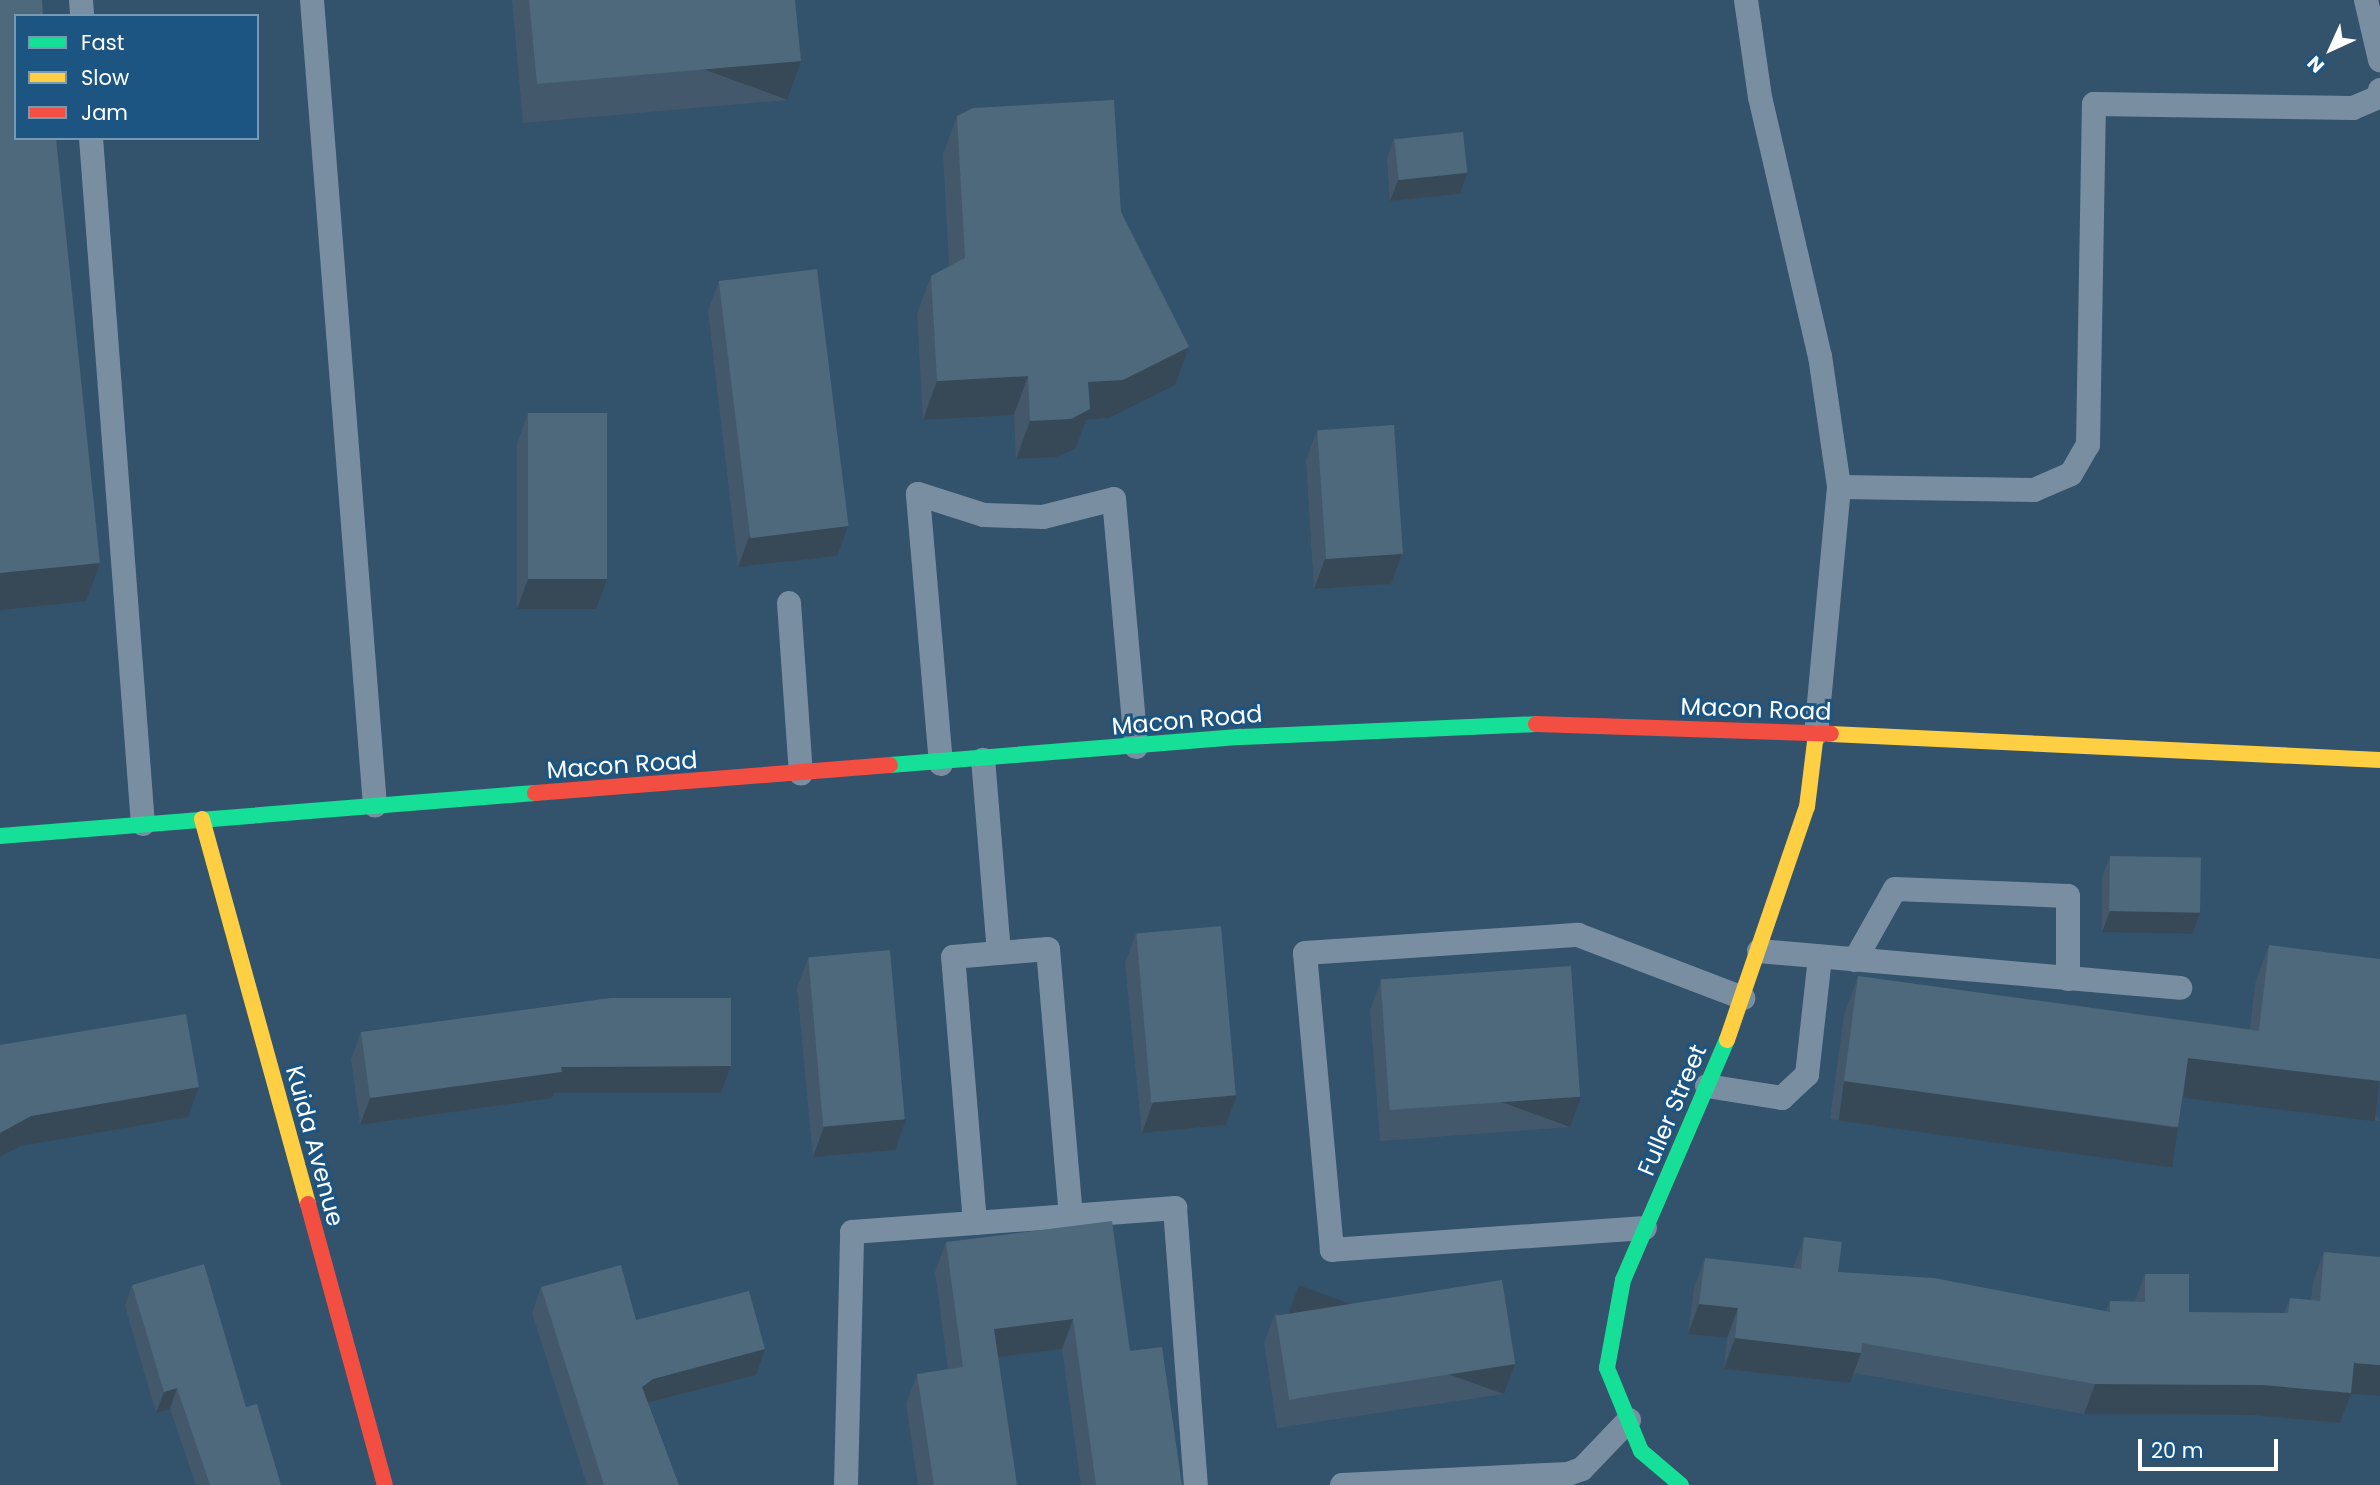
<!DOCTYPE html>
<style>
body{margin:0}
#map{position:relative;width:2380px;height:1485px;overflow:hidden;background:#33526b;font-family:Poppins,sans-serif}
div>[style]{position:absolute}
.lane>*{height:24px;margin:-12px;padding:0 12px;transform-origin:12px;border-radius:12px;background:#798fa1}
.fast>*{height:16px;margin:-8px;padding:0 8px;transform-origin:8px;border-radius:8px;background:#16e098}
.slow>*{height:16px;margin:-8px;padding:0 8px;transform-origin:8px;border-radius:8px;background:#ffcf43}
.jam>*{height:16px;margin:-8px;padding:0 8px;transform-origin:8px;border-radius:8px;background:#f24e42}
.wall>*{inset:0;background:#43596b}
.shaded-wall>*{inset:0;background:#374957;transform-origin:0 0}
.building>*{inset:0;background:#4e687c;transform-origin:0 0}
span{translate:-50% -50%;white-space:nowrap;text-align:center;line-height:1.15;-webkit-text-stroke:6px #1c5582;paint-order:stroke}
.street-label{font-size:24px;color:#fff}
.legend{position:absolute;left:14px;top:14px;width:245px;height:126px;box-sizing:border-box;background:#1c5582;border:2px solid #7799b4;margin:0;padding:9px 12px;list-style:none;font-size:21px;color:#fff}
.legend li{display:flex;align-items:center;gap:14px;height:35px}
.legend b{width:35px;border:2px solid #7799b4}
.north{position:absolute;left:2296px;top:14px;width:70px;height:70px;-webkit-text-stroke:5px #1c5582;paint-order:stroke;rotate:225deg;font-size:19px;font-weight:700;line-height:28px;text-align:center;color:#fff}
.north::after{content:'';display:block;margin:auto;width:24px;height:32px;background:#fff;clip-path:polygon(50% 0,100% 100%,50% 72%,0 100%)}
.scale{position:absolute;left:2138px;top:1439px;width:140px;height:32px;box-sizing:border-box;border:4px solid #fff;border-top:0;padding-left:9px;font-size:21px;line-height:24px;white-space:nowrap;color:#fff;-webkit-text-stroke:5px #1c5582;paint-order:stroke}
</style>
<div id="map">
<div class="lane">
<div style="left:81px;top:0;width:16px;rotate:86deg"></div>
<div style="left:312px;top:0;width:808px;rotate:85.53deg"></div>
<div style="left:1746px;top:0;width:98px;rotate:81.8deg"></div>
<div style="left:1760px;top:97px;width:266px;rotate:77deg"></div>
<div style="left:1820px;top:356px;width:132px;rotate:81.7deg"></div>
<div style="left:1839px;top:487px;width:248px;rotate:95.3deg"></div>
<div style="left:2366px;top:0;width:62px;rotate:76.9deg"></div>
<div style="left:91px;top:138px;width:688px;rotate:85.67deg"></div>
<div style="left:1839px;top:487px;width:195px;rotate:0.9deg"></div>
<div style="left:2034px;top:490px;width:40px;rotate:-23.4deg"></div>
<div style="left:2071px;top:474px;width:34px;rotate:-60deg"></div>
<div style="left:2088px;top:445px;width:341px;rotate:-89deg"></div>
<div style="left:2094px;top:104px;width:259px;rotate:0.9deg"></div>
<div style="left:2353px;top:108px;width:28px;rotate:-23deg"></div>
<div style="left:2379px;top:97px;width:7px;rotate:-82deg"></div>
<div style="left:789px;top:603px;width:171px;rotate:86deg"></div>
<div style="left:941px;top:764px;width:271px;rotate:-94.9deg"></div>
<div style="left:918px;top:494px;width:69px;rotate:17.7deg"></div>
<div style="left:984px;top:515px;width:59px;rotate:1.9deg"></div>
<div style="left:1043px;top:517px;width:73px;rotate:-14.2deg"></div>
<div style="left:1114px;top:499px;width:249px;rotate:84.9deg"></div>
<div style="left:1759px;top:951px;width:423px;rotate:5deg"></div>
<div style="left:999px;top:953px;width:49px;rotate:-4.7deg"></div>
<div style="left:1048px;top:949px;width:268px;rotate:85.1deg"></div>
<div style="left:1855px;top:960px;width:81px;rotate:-60.6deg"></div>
<div style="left:1895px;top:889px;width:173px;rotate:2.3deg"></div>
<div style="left:2068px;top:896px;width:83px;rotate:90deg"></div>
<div style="left:1707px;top:1086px;width:76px;rotate:9.1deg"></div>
<div style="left:1782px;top:1098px;width:34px;rotate:-43deg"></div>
<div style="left:1807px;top:1075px;width:119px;rotate:-83.7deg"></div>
<div style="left:975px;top:1223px;width:201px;rotate:-4.3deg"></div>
<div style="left:1175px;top:1208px;width:278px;rotate:85.7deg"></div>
<div style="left:1645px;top:1228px;width:314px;rotate:176deg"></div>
<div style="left:1332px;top:1250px;width:298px;rotate:-95.2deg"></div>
<div style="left:1305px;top:953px;width:274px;rotate:-3.8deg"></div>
<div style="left:1578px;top:935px;width:177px;rotate:20.9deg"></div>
<div style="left:846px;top:1485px;width:253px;rotate:-88.6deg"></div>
<div style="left:852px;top:1232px;width:123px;rotate:-4.2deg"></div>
<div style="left:975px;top:1223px;width:267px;rotate:-94.7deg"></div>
<div style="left:953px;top:957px;width:46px;rotate:-5deg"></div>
<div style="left:999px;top:953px;width:194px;rotate:-94.7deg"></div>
<div style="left:1342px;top:1485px;width:226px;rotate:-2.8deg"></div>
<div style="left:1568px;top:1474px;width:15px;rotate:-20deg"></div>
<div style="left:1582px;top:1469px;width:68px;rotate:-46.2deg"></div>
</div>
<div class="fast">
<div style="left:890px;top:765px;width:352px;rotate:-4.6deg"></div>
<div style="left:1241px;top:737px;width:295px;rotate:-2.5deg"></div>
<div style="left:0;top:836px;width:537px;rotate:-4.6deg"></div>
<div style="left:1681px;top:1485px;width:52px;rotate:-139.6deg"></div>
<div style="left:1641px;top:1451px;width:90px;rotate:-112.3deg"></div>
<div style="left:1607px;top:1368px;width:89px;rotate:-79.7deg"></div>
<div style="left:1623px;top:1280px;width:262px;rotate:-66.6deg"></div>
</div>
<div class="slow">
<div style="left:1831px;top:734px;width:550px;rotate:2.71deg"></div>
<div style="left:202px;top:819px;width:399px;rotate:74.6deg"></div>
<div style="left:1727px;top:1040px;width:246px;rotate:-71.1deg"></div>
<div style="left:1807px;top:807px;width:74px;rotate:-83deg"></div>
</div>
<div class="jam">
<div style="left:1536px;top:724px;width:295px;rotate:1.9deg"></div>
<div style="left:535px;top:793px;width:356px;rotate:-4.5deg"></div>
<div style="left:308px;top:1204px;width:291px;rotate:74.7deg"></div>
</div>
<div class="wall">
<div style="clip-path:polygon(512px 0,795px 0,787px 100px,523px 123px)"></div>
<div style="clip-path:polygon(957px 116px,1121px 212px,1189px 347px,1175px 385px,1109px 418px,1086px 420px,1076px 448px,1057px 457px,1016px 459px,1014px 415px,923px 420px,917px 314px,931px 276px,949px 266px,943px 154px)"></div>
<div style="clip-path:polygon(1394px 138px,1460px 194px,1390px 201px,1387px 159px)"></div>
<div style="clip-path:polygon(719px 281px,837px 556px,738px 567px,708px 311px)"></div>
<div style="clip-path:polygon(528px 413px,596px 609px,517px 609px,517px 443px)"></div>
<div style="clip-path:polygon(1317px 430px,1402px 554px,1391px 584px,1314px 589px,1306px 460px)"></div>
<div style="clip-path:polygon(2110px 856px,2200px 913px,2192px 934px,2102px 932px,2102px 877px)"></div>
<div style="clip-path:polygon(1136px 933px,1237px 1095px,1226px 1125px,1142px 1133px,1125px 963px)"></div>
<div style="clip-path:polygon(2269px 945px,2380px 1121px,2182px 1097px,2164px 1165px,1830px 1119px,1844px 1015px,1858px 976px,2250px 1029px,2255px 984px)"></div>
<div style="clip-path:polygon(808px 958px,895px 1150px,813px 1157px,797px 988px)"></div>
<div style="clip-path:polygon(1381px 980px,1570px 1127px,1380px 1141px,1370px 1010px)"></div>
<div style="clip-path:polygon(361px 1032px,731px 1066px,721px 1093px,554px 1093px,552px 1098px,360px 1125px,351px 1059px)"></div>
<div style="clip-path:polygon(1804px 1237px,1838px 1272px,2106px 1311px,2110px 1301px,2135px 1301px,2145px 1274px,2189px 1312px,2284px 1313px,2290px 1298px,2311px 1300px,2313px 1282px,2324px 1252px,2380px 1257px,2380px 1396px,2351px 1394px,2340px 1423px,2251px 1415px,2084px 1414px,1854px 1373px,1850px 1383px,1724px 1369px,1727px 1338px,1688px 1334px,1694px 1288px,1705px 1258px,1793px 1268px)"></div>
<div style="clip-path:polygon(946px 1242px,1130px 1351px,1182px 1485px,1081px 1485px,1062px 1349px,998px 1357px,1017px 1485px,918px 1485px,906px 1404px,917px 1374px,948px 1369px,935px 1272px)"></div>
<div style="clip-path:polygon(132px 1285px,246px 1407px,281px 1485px,196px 1485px,170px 1409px,156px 1413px,125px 1306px)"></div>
<div style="clip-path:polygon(541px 1287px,636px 1320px,756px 1375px,648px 1403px,679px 1485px,587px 1485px,532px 1313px)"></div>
<div style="clip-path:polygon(1275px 1313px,1504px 1394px,1277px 1428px,1264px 1343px)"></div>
</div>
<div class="shaded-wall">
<div style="left:801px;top:61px;width:41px;height:265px;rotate:110deg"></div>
<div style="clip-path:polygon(1467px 173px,1460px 194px,1390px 201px,1398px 180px)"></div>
<div style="clip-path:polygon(1189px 347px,1175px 385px,1109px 418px,1086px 420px,1076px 448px,1057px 457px,1016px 459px,1030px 421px,1088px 382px)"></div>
<div style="clip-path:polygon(1028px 376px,1014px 415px,923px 420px,937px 381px)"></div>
<div style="clip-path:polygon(848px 526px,837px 556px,738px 567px,749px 537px)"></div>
<div style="clip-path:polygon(1402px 554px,1391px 584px,1314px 589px,1325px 559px)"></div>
<div style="clip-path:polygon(100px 563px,86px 601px,0 610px,0 573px)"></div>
<div style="clip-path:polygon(528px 579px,607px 579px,596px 609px,517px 609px)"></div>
<div style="clip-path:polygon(2110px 911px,2200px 913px,2192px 934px,2102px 932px)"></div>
<div style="left:2188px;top:1058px;width:193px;height:40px;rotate:7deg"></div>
<div style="clip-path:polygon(731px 1066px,721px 1093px,554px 1093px,552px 1098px,360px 1125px,370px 1098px,561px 1067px)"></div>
<div style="left:1844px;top:1081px;width:337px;height:40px;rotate:8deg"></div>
<div style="clip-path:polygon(199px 1087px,188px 1117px,20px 1146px,0 1157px,0 1133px,31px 1116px)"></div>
<div style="clip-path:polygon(1237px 1095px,1226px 1125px,1142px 1133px,1153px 1102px)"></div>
<div style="left:1581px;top:1097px;width:32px;height:191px;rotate:110deg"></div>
<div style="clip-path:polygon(906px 1119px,895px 1150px,813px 1157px,824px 1127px)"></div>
<div style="clip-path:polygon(1699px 1304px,1738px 1308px,1727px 1338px,1688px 1334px)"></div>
<div style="clip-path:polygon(1073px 1319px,1062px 1349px,983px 1359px,994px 1329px)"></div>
<div style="clip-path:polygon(1735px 1338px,1861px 1353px,1850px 1383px,1724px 1369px)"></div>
<div style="clip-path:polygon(765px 1349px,756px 1375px,643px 1404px,642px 1387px,653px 1379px)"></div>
<div style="clip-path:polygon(2354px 1363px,2380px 1365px,2380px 1396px,2351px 1394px,2340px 1423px,2251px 1415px,2084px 1414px,2095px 1384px,2262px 1385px)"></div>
<div style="left:1515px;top:1364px;width:32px;height:230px;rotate:110deg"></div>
<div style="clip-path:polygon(177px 1388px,170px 1409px,156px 1413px,164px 1392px)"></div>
</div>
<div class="building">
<div style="clip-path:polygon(0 0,42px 0,43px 16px,16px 16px,16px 138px,56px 138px,100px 563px,0 573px)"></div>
<div style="clip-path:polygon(529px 0,795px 0,801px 61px,537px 84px)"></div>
<div style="clip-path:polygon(1114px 100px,1121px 212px,1189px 347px,1123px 380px,1088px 382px,1090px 409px,1071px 419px,1030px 421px,1028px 376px,937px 381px,931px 276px,965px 258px,957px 116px,973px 108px)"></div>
<div style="left:1463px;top:132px;width:41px;height:69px;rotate:84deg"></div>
<div style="left:817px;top:269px;width:259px;height:99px;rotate:83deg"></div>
<div style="left:528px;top:413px;width:79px;height:166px"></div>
<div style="left:1394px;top:425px;width:129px;height:77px;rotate:86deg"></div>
<div style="left:2110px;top:856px;width:91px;height:55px;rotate:1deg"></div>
<div style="left:1221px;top:926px;width:170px;height:85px;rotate:85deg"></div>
<div style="clip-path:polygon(2269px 945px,2380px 959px,2380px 1081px,2188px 1058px,2178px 1127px,1844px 1081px,1858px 976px,2259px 1031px)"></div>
<div style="left:890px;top:950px;width:170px;height:82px;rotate:85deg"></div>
<div style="left:1571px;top:966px;width:131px;height:191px;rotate:86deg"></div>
<div style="clip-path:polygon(610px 998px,731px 998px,731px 1066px,561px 1067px,562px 1072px,370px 1098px,361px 1032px)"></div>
<div style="clip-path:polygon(186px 1014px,199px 1087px,31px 1116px,0 1133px,0 1045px)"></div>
<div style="clip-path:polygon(1112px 1221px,1130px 1351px,1162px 1347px,1182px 1485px,1096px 1485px,1073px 1319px,994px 1329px,1017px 1485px,934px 1485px,917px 1374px,963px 1367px,946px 1242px)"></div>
<div style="clip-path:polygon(1804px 1237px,1842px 1242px,1838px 1272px,1934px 1278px,2110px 1312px,2110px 1301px,2145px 1302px,2145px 1274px,2189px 1274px,2189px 1312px,2288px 1313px,2290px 1298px,2320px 1301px,2324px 1252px,2380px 1257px,2380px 1365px,2354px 1363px,2351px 1393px,2262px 1385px,2095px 1384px,1862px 1343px,1861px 1353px,1735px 1338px,1738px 1308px,1699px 1304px,1705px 1258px,1801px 1269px)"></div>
<div style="clip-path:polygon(204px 1264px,246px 1407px,257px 1404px,281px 1485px,210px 1485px,177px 1388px,164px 1392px,132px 1285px)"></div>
<div style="clip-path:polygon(621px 1265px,636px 1320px,749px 1291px,765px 1349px,653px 1379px,642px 1387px,679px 1485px,604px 1485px,541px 1287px)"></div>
<div style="left:1502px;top:1280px;width:85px;height:229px;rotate:81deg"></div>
</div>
<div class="street-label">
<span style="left:1756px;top:709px;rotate:2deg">Macon Road</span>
<span style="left:1187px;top:720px;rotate:-5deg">Macon Road</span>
<span style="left:622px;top:765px;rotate:-4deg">Macon Road</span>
<span style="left:1672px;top:1110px;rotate:-67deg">Fuller Street</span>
<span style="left:315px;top:1146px;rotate:75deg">Kuida Avenue</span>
</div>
<ul class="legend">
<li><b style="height:9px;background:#16e098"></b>Fast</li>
<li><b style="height:9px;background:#ffcf43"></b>Slow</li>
<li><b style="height:9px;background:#f24e42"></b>Jam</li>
</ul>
<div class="north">N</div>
<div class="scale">20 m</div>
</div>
